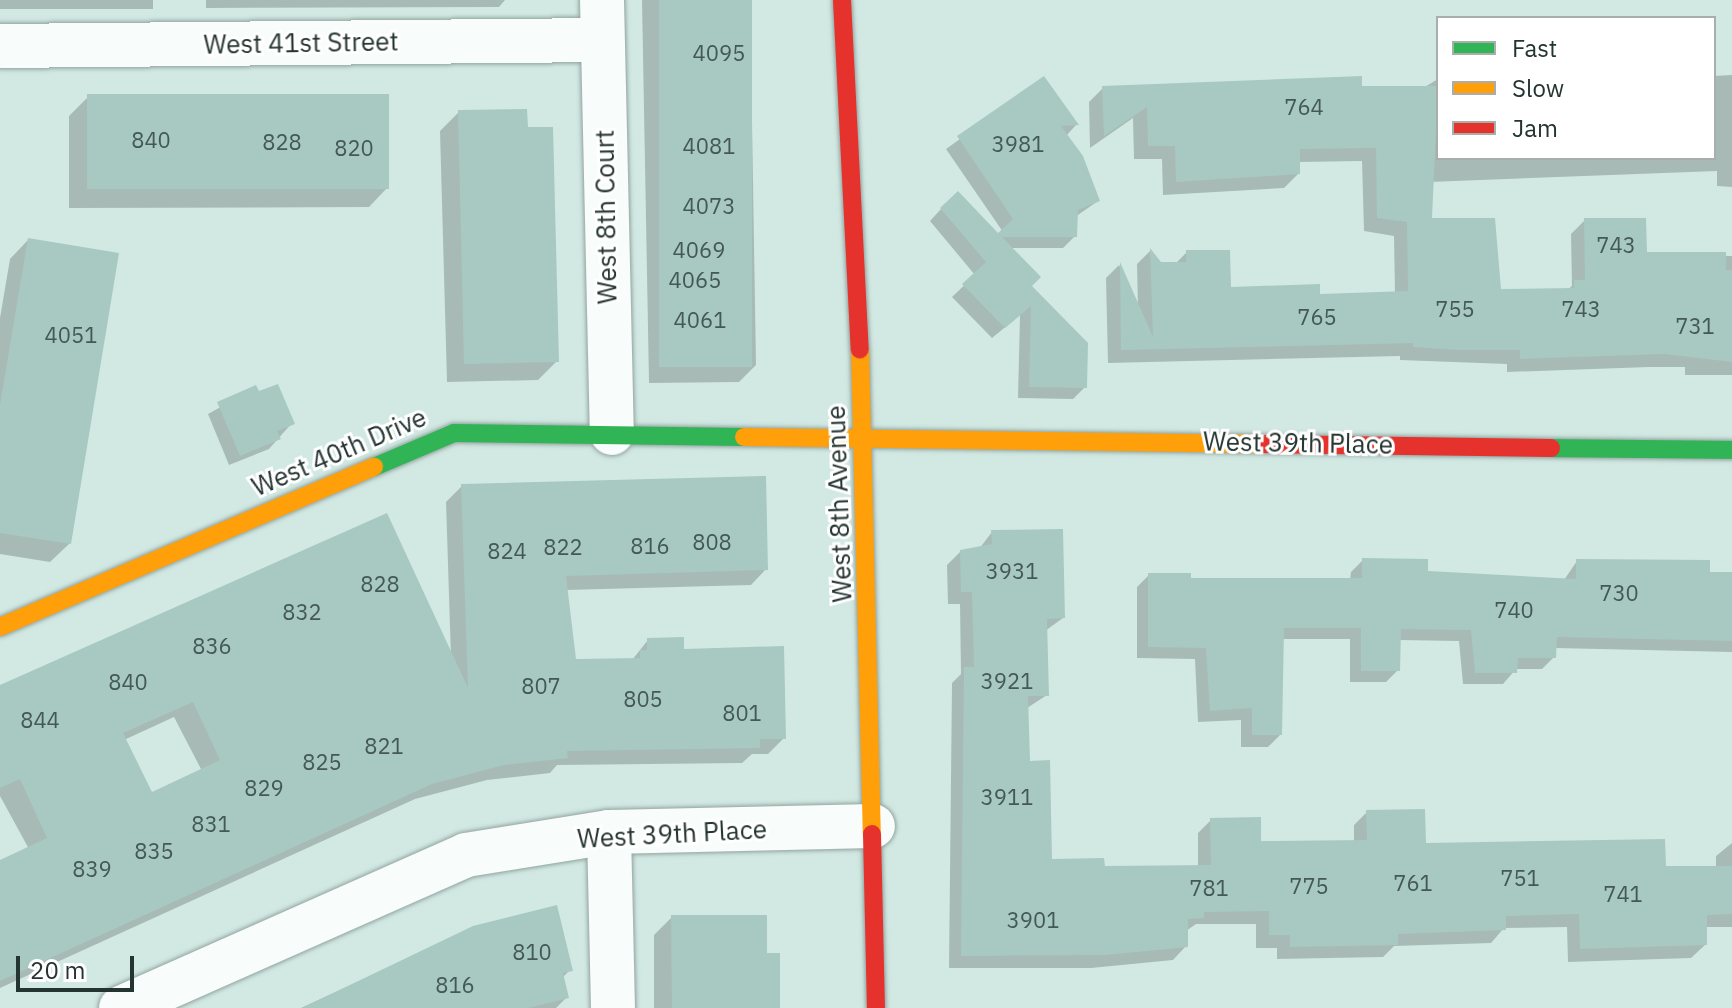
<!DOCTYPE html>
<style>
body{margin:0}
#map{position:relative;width:1732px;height:1008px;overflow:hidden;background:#d2e9e3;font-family:"IBM Plex Sans",sans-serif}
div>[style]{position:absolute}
.shadow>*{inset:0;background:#0003;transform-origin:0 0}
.building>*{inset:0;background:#a7c9c1;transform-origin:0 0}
.roads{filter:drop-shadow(0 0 2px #93a4a0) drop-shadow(0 0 2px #93a4a0)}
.street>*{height:44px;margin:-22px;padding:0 22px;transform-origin:22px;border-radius:22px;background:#f8fcfb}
.fast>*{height:18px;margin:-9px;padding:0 9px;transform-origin:9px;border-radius:9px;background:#30b455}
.slow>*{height:18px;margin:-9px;padding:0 9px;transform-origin:9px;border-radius:9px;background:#ff9f0a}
.jam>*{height:18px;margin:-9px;padding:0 9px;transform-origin:9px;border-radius:9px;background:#e5322d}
span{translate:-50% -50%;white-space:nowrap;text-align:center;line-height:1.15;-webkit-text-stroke:6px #fff;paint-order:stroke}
.number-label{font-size:22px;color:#455954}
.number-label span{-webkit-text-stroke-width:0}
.street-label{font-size:26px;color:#243430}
.legend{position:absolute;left:1436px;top:16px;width:280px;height:144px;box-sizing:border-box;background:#fff;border:2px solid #a7aeac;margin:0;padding:10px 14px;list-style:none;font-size:24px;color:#243430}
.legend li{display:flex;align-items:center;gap:16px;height:40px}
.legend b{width:40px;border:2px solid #a7aeac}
.scale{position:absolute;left:16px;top:956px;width:118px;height:36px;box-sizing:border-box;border:4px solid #243430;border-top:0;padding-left:10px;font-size:24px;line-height:28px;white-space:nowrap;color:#243430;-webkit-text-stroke:6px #fff;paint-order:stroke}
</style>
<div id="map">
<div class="shadow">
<div style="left:0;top:0;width:153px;height:9px"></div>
<div style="clip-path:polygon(206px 0,505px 0,499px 7px,206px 8px)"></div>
<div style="clip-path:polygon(642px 0,750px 0,756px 365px,739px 382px,649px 383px)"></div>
<div style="clip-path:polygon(1732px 75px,1732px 187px,1717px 186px,1717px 171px,1429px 182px,1430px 220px,1499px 291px,1567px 290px,1572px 286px,1571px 234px,1585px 220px,1645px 254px,1732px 256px,1732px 375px,1685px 375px,1685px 367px,1649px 367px,1507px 372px,1507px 364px,1400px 360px,1400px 356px,1108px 363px,1106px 278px,1119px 265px,1138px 309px,1137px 264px,1150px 251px,1160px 264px,1175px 264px,1187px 252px,1229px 289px,1318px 296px,1395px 294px,1394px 236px,1364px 231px,1362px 161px,1298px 162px,1298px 174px,1284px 188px,1163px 195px,1162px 159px,1134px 159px,1133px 118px,1090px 148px,1089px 102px,1103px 88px,1423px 88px,1438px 79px,1438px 158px,1714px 158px,1714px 76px)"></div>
<div style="clip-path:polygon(1044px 79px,1076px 125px,1066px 136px,1098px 201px,1075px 217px,1075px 236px,1063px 248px,1010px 248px,1085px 387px,1073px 399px,1018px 398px,1020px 315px,992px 338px,952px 297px,975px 275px,930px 221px,941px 209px,998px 236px,1003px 232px,946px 149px)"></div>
<div style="clip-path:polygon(88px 97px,387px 188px,369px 207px,69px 208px,69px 116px)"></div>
<div style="clip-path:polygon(459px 112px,557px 361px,538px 380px,447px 382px,440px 131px)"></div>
<div style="clip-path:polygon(28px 240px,69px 544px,50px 562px,0 554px,0 318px,10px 259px)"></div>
<div style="clip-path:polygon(255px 388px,292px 423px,269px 449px,229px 465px,208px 414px)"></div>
<div style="clip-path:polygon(evenodd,462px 486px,766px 569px,751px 585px,566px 590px,574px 661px,632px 660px,648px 640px,682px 651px,784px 738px,768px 754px,752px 754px,742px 763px,557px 765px,550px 773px,487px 780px,415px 799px,0 988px,0 862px,29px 849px,0 796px,0 688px,451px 657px,446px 502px,462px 486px,174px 717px,202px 771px,151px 795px,124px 740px,174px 717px)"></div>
<div style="clip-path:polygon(992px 532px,1063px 618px,1045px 631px,1047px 695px,1027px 708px,1028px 763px,1050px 861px,1103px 868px,1198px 867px,1198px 833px,1211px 820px,1259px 843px,1354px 842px,1354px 825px,1367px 812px,1424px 845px,1664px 868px,1716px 868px,1716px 856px,1732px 843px,1732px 927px,1705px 927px,1705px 945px,1691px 958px,1568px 962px,1567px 927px,1504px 928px,1491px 943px,1394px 946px,1383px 957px,1277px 959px,1277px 948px,1256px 948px,1256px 924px,1196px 924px,1186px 931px,1186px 946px,1173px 960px,1091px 968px,949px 968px,952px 683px,961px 674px,960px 604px,948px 604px,947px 565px,960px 552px,979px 549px)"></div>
<div style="clip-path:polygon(1363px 560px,1426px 573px,1564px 580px,1577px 561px,1732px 574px,1732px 652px,1555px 648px,1554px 657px,1542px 669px,1516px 669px,1503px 684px,1463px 684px,1459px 641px,1399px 640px,1398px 670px,1386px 682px,1350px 682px,1350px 639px,1281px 639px,1280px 735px,1268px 747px,1241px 747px,1241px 720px,1198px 722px,1195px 659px,1137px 658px,1137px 587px,1149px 575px,1189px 580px,1350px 580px,1351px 572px)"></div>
<div style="clip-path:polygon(672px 917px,778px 1008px,654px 1008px,654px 935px)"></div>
<div style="clip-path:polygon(474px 928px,570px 970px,562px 978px,567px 997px,556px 1008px,301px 1008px)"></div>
</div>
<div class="building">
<div style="left:659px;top:0;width:93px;height:367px"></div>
<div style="clip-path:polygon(1044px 76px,1079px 125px,1061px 126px,1083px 156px,1100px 201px,1078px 210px,1077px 237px,1002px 237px,1041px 277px,1032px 286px,1088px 343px,1087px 388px,1029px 387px,1031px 306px,1005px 328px,962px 284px,986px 262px,940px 208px,958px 191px,998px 233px,1013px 219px,957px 136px)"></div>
<div style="clip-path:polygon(1362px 76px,1362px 86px,1438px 86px,1432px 218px,1495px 218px,1501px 289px,1574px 288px,1574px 280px,1585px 280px,1584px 218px,1646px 218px,1647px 252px,1726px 252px,1726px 270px,1732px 270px,1732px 362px,1665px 354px,1520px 359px,1520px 350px,1458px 350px,1413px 347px,1413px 343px,1121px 350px,1120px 262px,1153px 337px,1150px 248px,1161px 262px,1186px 262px,1186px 250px,1230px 250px,1231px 287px,1320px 284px,1320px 294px,1408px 291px,1407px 222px,1377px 218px,1376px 148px,1300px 149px,1300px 174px,1176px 182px,1175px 146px,1148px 146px,1147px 107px,1104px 136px,1102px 86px)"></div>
<div style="left:389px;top:94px;width:95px;height:302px;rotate:90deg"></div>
<div style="clip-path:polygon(527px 109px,528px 127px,553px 127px,559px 362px,464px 364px,458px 110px)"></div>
<div style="clip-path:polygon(28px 238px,119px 253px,71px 544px,0 533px,0 405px)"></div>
<div style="clip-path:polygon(278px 384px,295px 424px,277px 431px,281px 439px,240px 456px,217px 402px,256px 385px,259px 391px)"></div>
<div style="clip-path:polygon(evenodd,766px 476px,768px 570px,566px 576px,576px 659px,640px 658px,640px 650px,647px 650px,647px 638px,684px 637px,684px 649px,784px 646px,786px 739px,760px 739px,760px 748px,567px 751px,568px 758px,504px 765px,432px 784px,0 981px,0 860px,47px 838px,20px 779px,0 788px,0 685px,387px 513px,468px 688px,461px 484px,766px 476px,193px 702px,220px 760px,152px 792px,123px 733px,193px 702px)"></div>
<div style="clip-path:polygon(1063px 529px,1065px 618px,1047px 619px,1049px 696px,1028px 696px,1030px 761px,1050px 760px,1052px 859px,1104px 858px,1105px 866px,1211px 865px,1210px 818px,1261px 817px,1261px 841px,1367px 840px,1366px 810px,1425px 809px,1426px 843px,1665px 839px,1666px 866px,1732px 866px,1732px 914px,1707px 915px,1707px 945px,1580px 949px,1579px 914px,1506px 916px,1506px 930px,1398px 934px,1398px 945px,1290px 947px,1290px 935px,1269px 935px,1269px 911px,1204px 912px,1204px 918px,1188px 919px,1188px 947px,1105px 955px,961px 956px,964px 667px,974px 667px,972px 592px,961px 592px,960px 550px,992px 544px,991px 530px)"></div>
<div style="clip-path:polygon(1362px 558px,1428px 559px,1428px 571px,1576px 579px,1576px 559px,1710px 560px,1710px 572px,1732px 572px,1732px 641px,1557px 637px,1556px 658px,1518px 658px,1517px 673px,1475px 673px,1471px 630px,1401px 629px,1400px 671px,1361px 671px,1361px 628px,1284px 628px,1282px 735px,1252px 735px,1252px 708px,1210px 711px,1206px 648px,1148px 647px,1148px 573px,1191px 573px,1191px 578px,1362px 578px)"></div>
<div style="clip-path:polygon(557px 905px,573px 971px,563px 973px,569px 998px,528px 1008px,302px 1008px,473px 926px)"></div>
<div style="clip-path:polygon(671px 915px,767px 915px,767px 953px,780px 953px,780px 1008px,672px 1008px)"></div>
</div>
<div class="roads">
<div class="street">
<div style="left:602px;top:0;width:433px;rotate:88.7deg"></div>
<div style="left:0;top:46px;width:602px;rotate:-0.57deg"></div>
<div style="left:609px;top:832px;width:176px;rotate:88.7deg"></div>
<div style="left:121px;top:1008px;width:377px;rotate:-23.9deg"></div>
<div style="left:466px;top:855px;width:145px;rotate:-9.1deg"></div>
<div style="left:609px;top:832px;width:264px;rotate:-1.3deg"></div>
</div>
<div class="fast">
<div style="left:1551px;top:448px;width:181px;rotate:0.6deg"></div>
<div style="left:374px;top:467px;width:87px;rotate:-23deg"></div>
<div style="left:454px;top:433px;width:290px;rotate:0.8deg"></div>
</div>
<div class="slow">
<div style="left:860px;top:350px;width:484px;rotate:88.6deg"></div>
<div style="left:744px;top:437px;width:520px;rotate:0.77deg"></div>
<div style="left:0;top:627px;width:407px;rotate:-23.2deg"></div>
</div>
<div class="jam">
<div style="left:842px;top:0;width:350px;rotate:87.1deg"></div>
<div style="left:1264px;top:444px;width:287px;rotate:0.8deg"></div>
<div style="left:872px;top:834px;width:174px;rotate:88.7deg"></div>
</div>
</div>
<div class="number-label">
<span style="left:719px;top:53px">4095</span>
<span style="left:1304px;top:107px">764</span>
<span style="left:151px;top:140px">840</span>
<span style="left:282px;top:142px">828</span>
<span style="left:1018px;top:144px">3981</span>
<span style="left:709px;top:146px">4081</span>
<span style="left:354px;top:148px">820</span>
<span style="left:709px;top:206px">4073</span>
<span style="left:1616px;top:245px">743</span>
<span style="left:699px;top:250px">4069</span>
<span style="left:695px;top:280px">4065</span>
<span style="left:1455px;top:309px">755</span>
<span style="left:1581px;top:309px">743</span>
<span style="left:1317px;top:317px">765</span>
<span style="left:700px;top:320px">4061</span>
<span style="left:1695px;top:326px">731</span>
<span style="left:71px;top:335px">4051</span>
<span style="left:712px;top:542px">808</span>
<span style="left:650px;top:546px">816</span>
<span style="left:563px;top:547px">822</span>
<span style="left:507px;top:551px">824</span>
<span style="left:1012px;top:571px">3931</span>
<span style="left:380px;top:584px">828</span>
<span style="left:1619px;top:593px">730</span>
<span style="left:1514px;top:610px">740</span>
<span style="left:302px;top:612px">832</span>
<span style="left:212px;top:646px">836</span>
<span style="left:1007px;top:681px">3921</span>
<span style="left:128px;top:682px">840</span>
<span style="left:541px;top:686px">807</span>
<span style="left:643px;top:699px">805</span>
<span style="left:742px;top:713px">801</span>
<span style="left:40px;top:720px">844</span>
<span style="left:384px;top:746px">821</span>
<span style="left:322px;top:762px">825</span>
<span style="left:264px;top:788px">829</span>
<span style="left:1007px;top:797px">3911</span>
<span style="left:211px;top:824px">831</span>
<span style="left:154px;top:851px">835</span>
<span style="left:92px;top:869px">839</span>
<span style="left:1520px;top:878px">751</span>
<span style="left:1413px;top:883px">761</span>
<span style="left:1309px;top:886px">775</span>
<span style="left:1209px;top:888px">781</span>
<span style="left:1623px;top:894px">741</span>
<span style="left:1033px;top:920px">3901</span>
<span style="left:532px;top:952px">810</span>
<span style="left:455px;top:985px">816</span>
</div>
<div class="street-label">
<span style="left:301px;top:43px;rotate:-1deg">West 41st Street</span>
<span style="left:606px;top:217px;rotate:-91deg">West 8th Court</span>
<span style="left:1298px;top:443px;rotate:1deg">West 39th Place</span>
<span style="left:339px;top:452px;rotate:-23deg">West 40th Drive</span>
<span style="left:839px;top:504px;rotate:-92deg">West 8th Avenue</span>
<span style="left:672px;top:834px;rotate:-3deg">West 39th Place</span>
</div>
<ul class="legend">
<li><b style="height:10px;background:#30b455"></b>Fast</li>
<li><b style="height:10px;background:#ff9f0a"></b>Slow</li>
<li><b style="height:10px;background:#e5322d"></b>Jam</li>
</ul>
<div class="scale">20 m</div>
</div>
